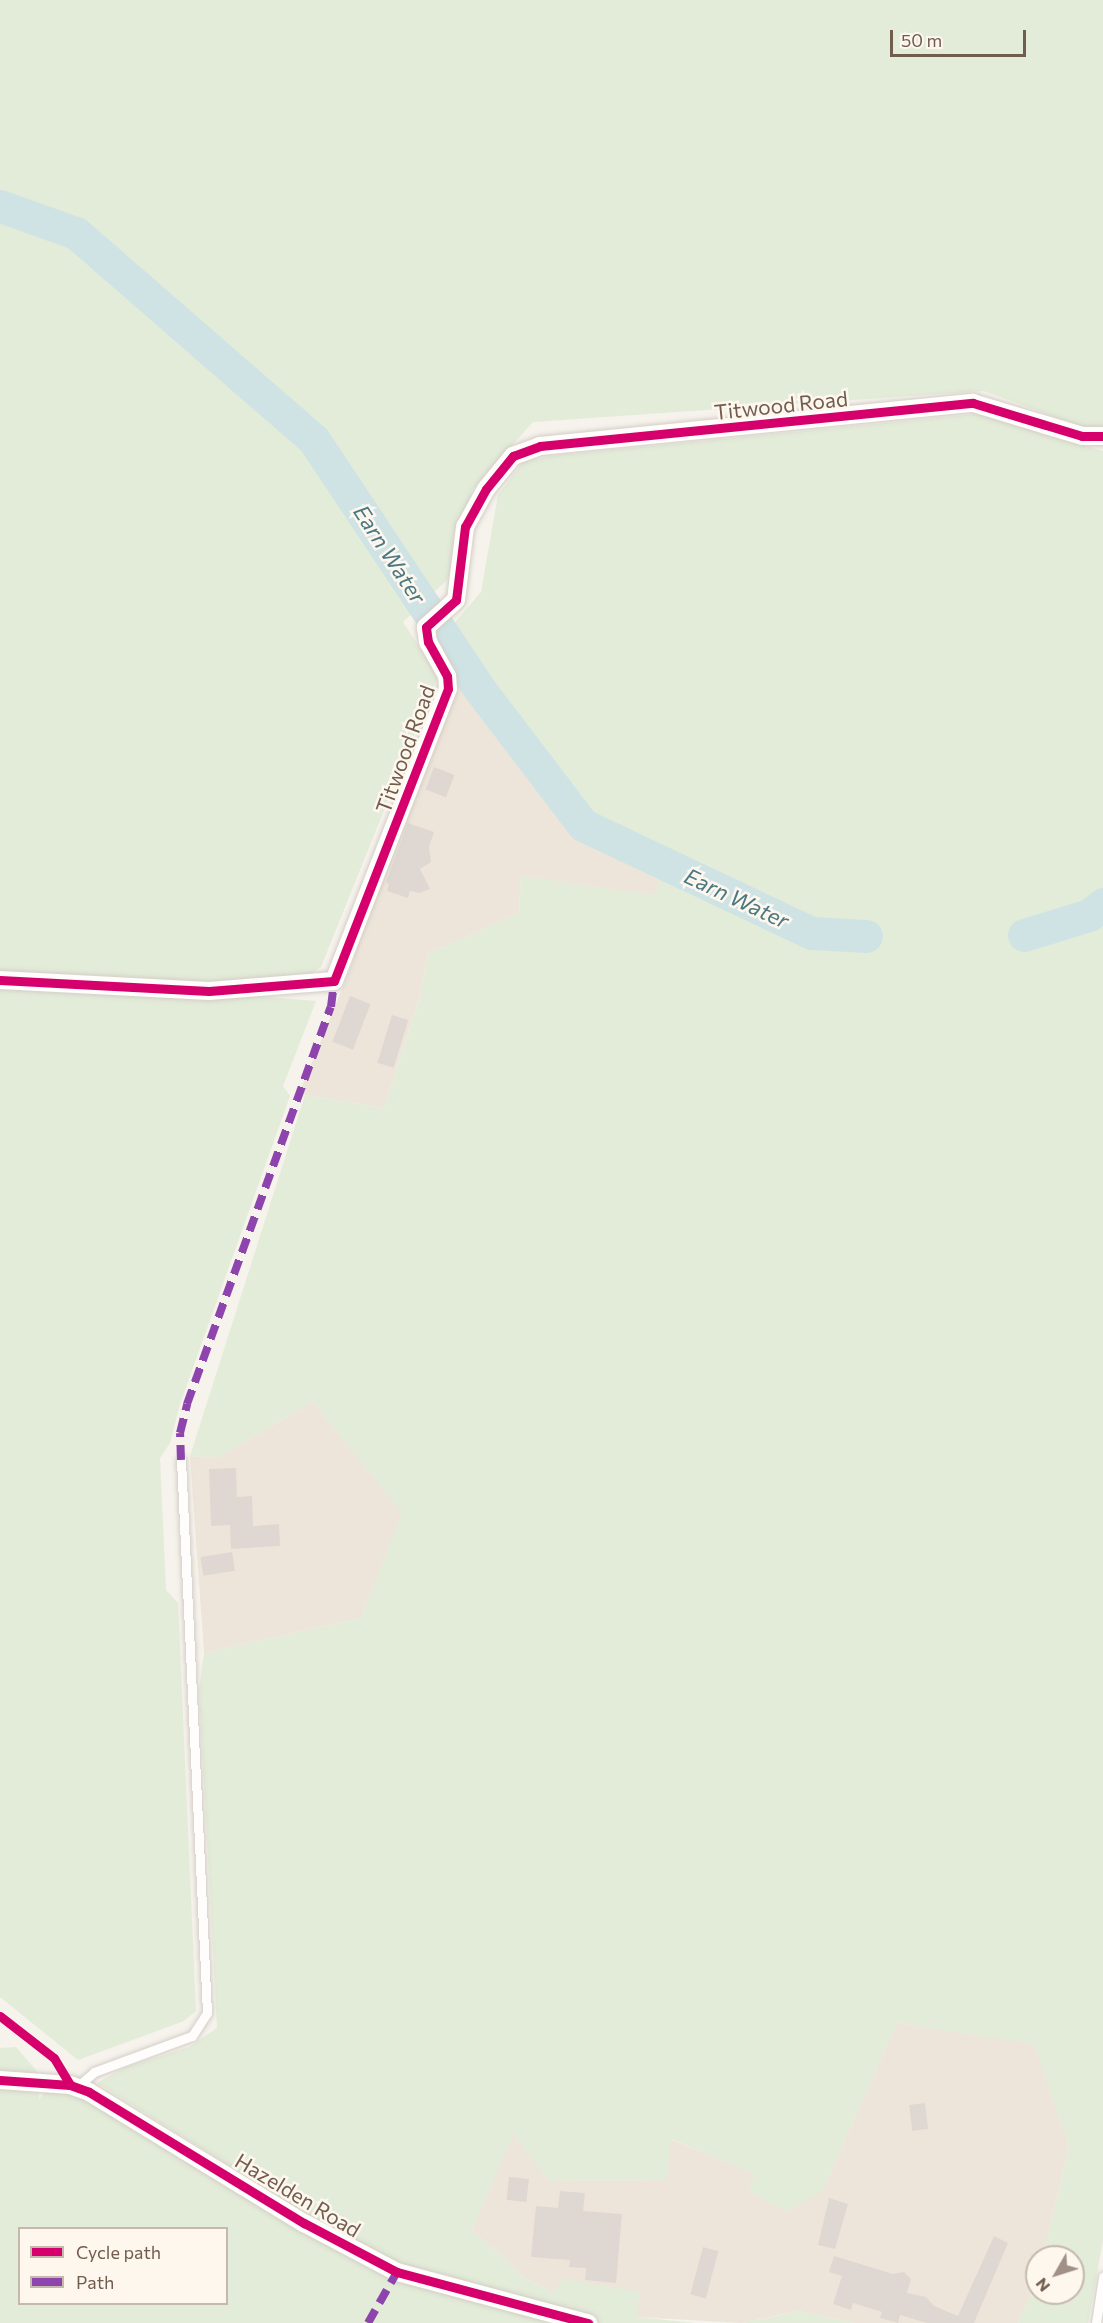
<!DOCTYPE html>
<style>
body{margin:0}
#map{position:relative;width:1103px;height:2323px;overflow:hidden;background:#f6f2ec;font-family:Commissioner,sans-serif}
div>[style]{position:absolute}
.residential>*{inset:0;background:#eee5da}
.green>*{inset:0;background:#e3ecd8}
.river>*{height:33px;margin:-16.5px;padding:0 16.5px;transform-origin:16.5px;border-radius:16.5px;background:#cfe3e5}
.building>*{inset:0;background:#dfd8d2;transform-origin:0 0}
.roads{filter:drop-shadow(0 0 2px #d3cec7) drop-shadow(0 0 2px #d3cec7)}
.service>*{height:9px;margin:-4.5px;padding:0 4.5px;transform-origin:4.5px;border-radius:4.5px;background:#fefdfc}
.minor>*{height:18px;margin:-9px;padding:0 9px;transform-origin:9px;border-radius:9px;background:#fefdfc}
.quiet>*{height:8px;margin-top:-4px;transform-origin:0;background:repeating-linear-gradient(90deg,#8e44ad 0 15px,transparent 0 23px)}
.cycleway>*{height:9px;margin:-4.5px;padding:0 4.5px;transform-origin:4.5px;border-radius:4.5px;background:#d6006c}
span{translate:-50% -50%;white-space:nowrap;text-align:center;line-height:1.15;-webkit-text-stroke:5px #fdf7ee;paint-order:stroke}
.street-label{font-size:21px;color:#725c4e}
.water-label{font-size:22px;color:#4a7883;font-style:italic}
.legend{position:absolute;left:18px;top:2227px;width:210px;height:78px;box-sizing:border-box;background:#fdf7ee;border:2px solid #c5b9ae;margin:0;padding:8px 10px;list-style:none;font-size:18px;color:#725c4e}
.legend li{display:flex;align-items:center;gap:12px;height:30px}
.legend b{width:30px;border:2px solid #c5b9ae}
.north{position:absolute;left:1025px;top:2245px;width:60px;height:60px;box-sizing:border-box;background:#fdf7ee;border:2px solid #c5b9ae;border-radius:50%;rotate:231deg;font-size:16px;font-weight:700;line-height:24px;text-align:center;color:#725c4e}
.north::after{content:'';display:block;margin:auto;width:21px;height:27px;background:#a09085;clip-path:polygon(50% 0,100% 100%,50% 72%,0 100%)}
.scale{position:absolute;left:890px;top:30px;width:136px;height:27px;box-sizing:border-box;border:3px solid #725c4e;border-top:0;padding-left:8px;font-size:18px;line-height:21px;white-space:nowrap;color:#725c4e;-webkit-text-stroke:4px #fdf7ee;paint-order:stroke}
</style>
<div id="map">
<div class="residential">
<div style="clip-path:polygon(459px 678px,539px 777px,662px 870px,656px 896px,521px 876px,519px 913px,428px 954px,420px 997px,384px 1108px,299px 1094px,352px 965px,381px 871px)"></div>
<div style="clip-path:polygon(313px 1402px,403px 1513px,361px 1618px,204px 1653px,190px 1456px,217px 1458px)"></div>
<div style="clip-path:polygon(897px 2023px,1034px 2043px,1069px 2146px,1043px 2257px,1037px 2257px,1037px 2281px,1018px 2323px,854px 2323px,799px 2311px,742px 2323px,635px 2317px,640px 2292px,554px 2293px,526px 2279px,472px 2230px,513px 2133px,550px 2181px,666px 2180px,670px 2139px,756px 2174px,822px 2191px)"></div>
</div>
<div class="green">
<div style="clip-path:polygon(0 0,1103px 0,1103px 428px,1090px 430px,984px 391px,533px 422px,472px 490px,448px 579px,403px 622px,438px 676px,321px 967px,305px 978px,248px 978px,243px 995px,316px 1001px,283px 1086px,290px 1096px,180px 1404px,170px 1443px,160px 1458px,166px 1590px,178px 1603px,196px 2011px,184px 2021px,78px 2060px,0 1997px)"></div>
<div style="clip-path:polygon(evenodd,977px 414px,1103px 451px,1103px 2240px,1088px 2323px,1018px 2323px,1037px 2281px,1037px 2293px,1073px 2293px,1073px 2257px,1043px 2257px,1069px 2146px,1034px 2044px,897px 2023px,822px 2191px,786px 2212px,749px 2191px,755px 2174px,671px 2139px,667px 2180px,549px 2181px,513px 2134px,472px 2230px,526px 2279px,554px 2293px,562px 2279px,640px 2292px,636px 2317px,695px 2323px,0 2323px,0 2048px,16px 2047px,40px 2075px,39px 2099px,56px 2079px,240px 2183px,240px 2172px,97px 2083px,126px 2067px,189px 2047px,217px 2028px,199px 1691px,204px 1653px,361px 1618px,402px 1513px,313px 1402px,217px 1458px,190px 1456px,305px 1095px,384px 1108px,420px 998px,428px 954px,519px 913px,521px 876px,656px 895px,662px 870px,539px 777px,459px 678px,439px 641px,481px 592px,498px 495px,523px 462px,550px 456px,977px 414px,20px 2228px,226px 2228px,226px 2304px,20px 2304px,20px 2228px)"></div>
<div style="clip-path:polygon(799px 2311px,854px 2323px,742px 2323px,777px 2316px)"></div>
</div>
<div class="river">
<div style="left:0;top:206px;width:81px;rotate:19.6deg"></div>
<div style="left:76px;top:233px;width:315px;rotate:41deg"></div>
<div style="left:314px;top:440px;width:301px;rotate:56.4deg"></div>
<div style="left:481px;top:691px;width:168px;rotate:52.7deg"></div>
<div style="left:583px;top:825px;width:252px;rotate:25.3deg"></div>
<div style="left:811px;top:933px;width:55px;rotate:3.1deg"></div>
<div style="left:1024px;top:935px;width:68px;rotate:-17.1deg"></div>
<div style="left:1089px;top:915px;width:18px;rotate:-38deg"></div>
</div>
<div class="building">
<div style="left:434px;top:767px;width:22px;height:24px;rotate:21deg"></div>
<div style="clip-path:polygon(408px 823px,434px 832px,429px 847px,431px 862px,420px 869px,430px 889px,419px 893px,410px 891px,408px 898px,387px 891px,389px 884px,386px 882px)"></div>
<div style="left:350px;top:996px;width:22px;height:49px;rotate:21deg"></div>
<div style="left:392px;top:1015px;width:17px;height:50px;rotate:17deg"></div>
<div style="clip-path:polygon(236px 1468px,237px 1497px,252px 1496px,253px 1526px,279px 1524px,280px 1546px,231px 1549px,230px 1525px,211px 1526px,209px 1469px)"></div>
<div style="left:232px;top:1552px;width:19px;height:32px;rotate:81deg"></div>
<div style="left:925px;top:2103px;width:26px;height:16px;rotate:83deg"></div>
<div style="left:509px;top:2177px;width:20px;height:23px;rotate:6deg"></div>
<div style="clip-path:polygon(560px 2191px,585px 2193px,583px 2211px,622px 2214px,616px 2283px,585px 2280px,586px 2268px,569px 2267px,570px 2260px,531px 2257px,536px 2206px,558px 2208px)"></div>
<div style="clip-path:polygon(829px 2198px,848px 2204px,835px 2249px,818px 2245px)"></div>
<div style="clip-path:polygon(994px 2236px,1008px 2243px,974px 2323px,927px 2323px,900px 2315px,898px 2323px,880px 2318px,882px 2312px,853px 2303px,851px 2310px,833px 2304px,842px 2276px,829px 2272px,834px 2256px,893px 2274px,904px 2272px,911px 2279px,907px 2293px,926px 2297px,934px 2306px,958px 2316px)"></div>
<div style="left:703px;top:2247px;width:16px;height:49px;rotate:15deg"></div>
</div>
<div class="roads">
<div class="service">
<div style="left:77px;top:2087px;width:23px;rotate:-41deg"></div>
<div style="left:94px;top:2072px;width:104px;rotate:-20.2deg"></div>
<div style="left:192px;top:2036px;width:27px;rotate:-57deg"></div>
<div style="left:207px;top:2013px;width:554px;rotate:-92.69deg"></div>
<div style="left:1096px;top:2323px;width:47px;rotate:-81.3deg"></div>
</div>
<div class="minor">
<div style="left:0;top:980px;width:209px;rotate:3deg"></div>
<div style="left:209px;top:991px;width:125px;rotate:-4.6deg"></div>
<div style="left:334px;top:981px;width:313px;rotate:-68.7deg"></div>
<div style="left:448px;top:689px;width:13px;rotate:-94deg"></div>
<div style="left:447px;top:676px;width:39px;rotate:-119deg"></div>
<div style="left:428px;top:642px;width:15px;rotate:-98deg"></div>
<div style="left:426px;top:627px;width:40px;rotate:-42deg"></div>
<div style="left:456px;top:600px;width:74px;rotate:-83deg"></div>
<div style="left:465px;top:527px;width:43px;rotate:-61.1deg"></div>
<div style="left:486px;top:489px;width:43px;rotate:-50.7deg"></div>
<div style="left:513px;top:456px;width:29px;rotate:-20deg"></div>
<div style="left:540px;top:446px;width:435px;rotate:-5.7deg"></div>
<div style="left:973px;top:403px;width:114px;rotate:16.8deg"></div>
<div style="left:1082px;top:436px;width:21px"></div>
<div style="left:0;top:2080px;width:70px;rotate:4.1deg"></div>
<div style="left:70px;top:2085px;width:20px;rotate:20deg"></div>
<div style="left:89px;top:2092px;width:252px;rotate:31.4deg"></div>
<div style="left:304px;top:2223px;width:105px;rotate:27.8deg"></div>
<div style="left:397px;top:2272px;width:198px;rotate:15deg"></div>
</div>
</div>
<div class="quiet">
<div style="left:181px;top:1460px;width:27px;rotate:-92deg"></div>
<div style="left:180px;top:1433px;width:30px;rotate:-76deg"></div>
<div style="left:187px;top:1404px;width:422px;rotate:-70.1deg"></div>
<div style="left:331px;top:1007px;width:26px;rotate:-83deg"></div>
<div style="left:368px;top:2323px;width:59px;rotate:-60.4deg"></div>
</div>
<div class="cycleway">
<div style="left:0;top:980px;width:209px;rotate:3deg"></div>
<div style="left:209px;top:991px;width:125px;rotate:-4.6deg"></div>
<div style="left:334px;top:981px;width:313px;rotate:-68.7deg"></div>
<div style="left:448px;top:689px;width:13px;rotate:-94deg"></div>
<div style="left:447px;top:676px;width:39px;rotate:-119deg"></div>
<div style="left:428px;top:642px;width:15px;rotate:-98deg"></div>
<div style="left:426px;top:627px;width:40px;rotate:-42deg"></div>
<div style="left:456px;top:600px;width:74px;rotate:-83deg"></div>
<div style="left:465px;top:527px;width:43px;rotate:-61.1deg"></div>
<div style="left:486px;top:489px;width:43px;rotate:-50.7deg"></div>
<div style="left:513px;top:456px;width:29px;rotate:-20deg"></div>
<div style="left:540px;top:446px;width:435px;rotate:-5.7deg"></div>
<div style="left:973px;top:403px;width:114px;rotate:16.8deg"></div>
<div style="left:1082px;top:436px;width:21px"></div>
<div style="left:0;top:2016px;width:68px;rotate:37.9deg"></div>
<div style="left:54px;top:2058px;width:31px;rotate:59deg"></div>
<div style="left:0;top:2080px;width:70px;rotate:4.1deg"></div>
<div style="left:70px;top:2085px;width:20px;rotate:20deg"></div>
<div style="left:89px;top:2092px;width:252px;rotate:31.4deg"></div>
<div style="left:304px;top:2223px;width:105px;rotate:27.8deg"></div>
<div style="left:397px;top:2272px;width:198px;rotate:15deg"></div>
</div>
<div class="street-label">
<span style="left:781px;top:405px;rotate:-6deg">Titwood Road</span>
<span style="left:405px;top:749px;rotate:-70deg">Titwood Road</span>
<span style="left:298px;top:2195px;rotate:31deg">Hazelden Road</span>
</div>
<div class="water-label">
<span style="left:390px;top:554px;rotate:57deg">Earn Water</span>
<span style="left:737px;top:898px;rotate:25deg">Earn Water</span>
</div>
<ul class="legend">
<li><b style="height:8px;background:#d6006c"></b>Cycle path</li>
<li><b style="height:8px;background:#8e44ad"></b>Path</li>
</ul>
<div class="north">N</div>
<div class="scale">50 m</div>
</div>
